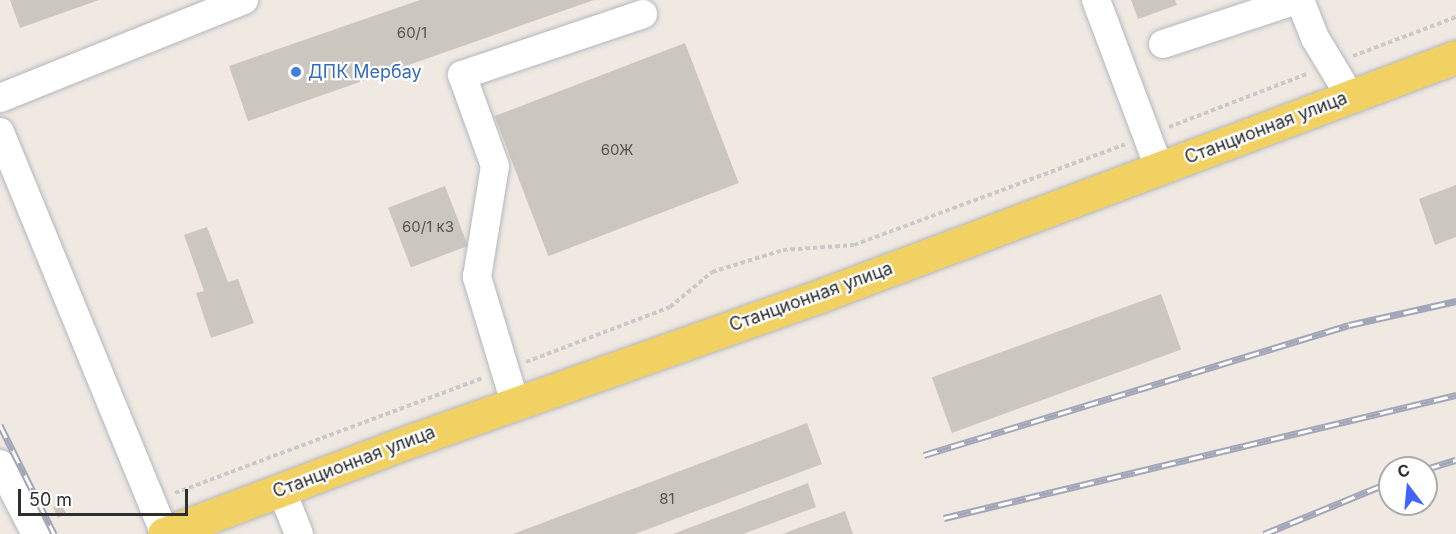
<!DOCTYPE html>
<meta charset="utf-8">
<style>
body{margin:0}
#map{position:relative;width:1456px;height:534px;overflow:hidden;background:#efe9e1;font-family:Inter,sans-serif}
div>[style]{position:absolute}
.building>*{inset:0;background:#cbc7bf;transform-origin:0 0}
.path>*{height:4px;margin-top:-2px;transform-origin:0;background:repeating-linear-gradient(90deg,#c9c9c9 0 4.5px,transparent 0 7.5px)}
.roads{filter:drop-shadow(0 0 2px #b4b7c1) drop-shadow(0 0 2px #b4b7c1)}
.minor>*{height:28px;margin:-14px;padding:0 14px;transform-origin:14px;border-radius:14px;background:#fff}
.major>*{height:33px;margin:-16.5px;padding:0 16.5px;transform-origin:16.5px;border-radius:16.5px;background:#f2d163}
.rail>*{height:7px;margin-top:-3.5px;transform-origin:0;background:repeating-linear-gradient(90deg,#fff 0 14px,#a3a6b8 0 28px);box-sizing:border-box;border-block:2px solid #a3a6b8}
.dots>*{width:16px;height:16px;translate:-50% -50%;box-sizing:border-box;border:3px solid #fff;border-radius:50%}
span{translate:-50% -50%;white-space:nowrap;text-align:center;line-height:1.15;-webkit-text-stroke:4.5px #fff;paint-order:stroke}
.number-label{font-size:15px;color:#555452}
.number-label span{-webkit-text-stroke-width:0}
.shop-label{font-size:18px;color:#366cbe}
.left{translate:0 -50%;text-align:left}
.street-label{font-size:18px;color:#2e2e2e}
.north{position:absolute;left:1378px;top:456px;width:60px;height:60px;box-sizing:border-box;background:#fff;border:2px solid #ababab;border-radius:50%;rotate:344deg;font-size:16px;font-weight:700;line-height:24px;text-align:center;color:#2e2e2e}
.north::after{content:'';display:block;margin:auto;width:21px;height:27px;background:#4264fb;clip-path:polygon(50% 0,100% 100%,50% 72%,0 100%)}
.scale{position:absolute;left:18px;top:489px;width:170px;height:27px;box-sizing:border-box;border:3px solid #2e2e2e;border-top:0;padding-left:8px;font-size:18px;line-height:21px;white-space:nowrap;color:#2e2e2e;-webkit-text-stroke:4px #fff;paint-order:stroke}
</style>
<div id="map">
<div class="building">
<div style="clip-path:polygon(10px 0,99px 0,20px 28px)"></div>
<div style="clip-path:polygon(420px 0,594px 0,248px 121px,229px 66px)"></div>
<div style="clip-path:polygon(1131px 0,1175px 0,1177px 5px,1138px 19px)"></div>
<div style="left:685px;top:43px;width:150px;height:204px;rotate:69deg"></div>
<div style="clip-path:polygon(1456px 185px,1456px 237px,1435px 245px,1419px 199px)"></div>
<div style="left:445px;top:186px;width:64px;height:61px;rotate:69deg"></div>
<div style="clip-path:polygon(207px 227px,228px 282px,238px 279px,254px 323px,211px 338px,196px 293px,204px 291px,184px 235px)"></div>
<div style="left:1161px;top:294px;width:59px;height:244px;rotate:70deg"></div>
<div style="clip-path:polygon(807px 423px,822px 464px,635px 534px,513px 534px)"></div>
<div style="clip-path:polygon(808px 483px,816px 507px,743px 534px,673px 534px)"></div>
<div style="clip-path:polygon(61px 504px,66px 513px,58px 518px,53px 507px)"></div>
<div style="clip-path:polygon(845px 511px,853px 534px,782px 534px)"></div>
</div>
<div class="path">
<div style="left:1353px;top:56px;width:110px;rotate:-20.7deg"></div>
<div style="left:1169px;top:127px;width:148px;rotate:-21deg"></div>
<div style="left:526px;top:362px;width:154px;rotate:-20.9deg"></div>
<div style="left:670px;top:307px;width:55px;rotate:-39.8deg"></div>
<div style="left:712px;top:272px;width:74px;rotate:-17.2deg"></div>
<div style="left:783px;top:250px;width:71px;rotate:-4deg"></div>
<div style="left:854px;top:245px;width:289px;rotate:-20.4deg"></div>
<div style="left:175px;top:493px;width:329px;rotate:-20.5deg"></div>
</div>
<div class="roads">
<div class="minor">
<div style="left:1096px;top:0;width:179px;rotate:69.4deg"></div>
<div style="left:1300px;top:0;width:41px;rotate:68.5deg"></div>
<div style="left:1315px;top:38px;width:68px;rotate:58.9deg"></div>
<div style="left:1163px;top:44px;width:141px;rotate:-18.2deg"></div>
<div style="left:0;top:98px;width:263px;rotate:-21.9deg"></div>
<div style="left:0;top:132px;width:435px;rotate:67.7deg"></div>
<div style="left:515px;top:403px;width:132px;rotate:-106.8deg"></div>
<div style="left:477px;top:277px;width:112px;rotate:-80.8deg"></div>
<div style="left:495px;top:166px;width:97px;rotate:-109.9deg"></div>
<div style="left:462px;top:75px;width:191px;rotate:-18.6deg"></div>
<div style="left:0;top:464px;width:79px;rotate:62.8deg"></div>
<div style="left:281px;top:489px;width:48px;rotate:68.2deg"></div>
</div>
<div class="major">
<div style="left:164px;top:534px;width:269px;rotate:-20.7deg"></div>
<div style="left:416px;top:439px;width:434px;rotate:-19.5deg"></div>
<div style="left:825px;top:294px;width:674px;rotate:-20.59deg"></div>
</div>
</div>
<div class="rail">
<div style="left:0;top:425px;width:122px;rotate:63.6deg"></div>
<div style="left:924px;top:455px;width:444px;rotate:-17deg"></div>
<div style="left:1349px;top:325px;width:110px;rotate:-12.6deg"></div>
<div style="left:1426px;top:469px;width:31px;rotate:-17deg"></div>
<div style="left:944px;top:518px;width:527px;rotate:-13.51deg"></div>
<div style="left:1264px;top:534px;width:136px;rotate:-22.4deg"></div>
</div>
<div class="dots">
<div style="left:296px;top:72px;background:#3f7fe0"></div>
</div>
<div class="number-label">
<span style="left:412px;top:33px">60/1</span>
<span style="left:617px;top:150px">60Ж</span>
<span style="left:428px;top:227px">60/1 к3</span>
<span style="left:667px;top:499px">81</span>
</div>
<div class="shop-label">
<span class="left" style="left:308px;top:72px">ДПК Мербау</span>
</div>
<div class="street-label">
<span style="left:1266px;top:128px;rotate:-21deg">Станционная улица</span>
<span style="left:811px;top:297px;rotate:-20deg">Станционная улица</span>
<span style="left:354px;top:462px;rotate:-21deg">Станционная улица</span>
</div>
<div class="north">С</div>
<div class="scale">50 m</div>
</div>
